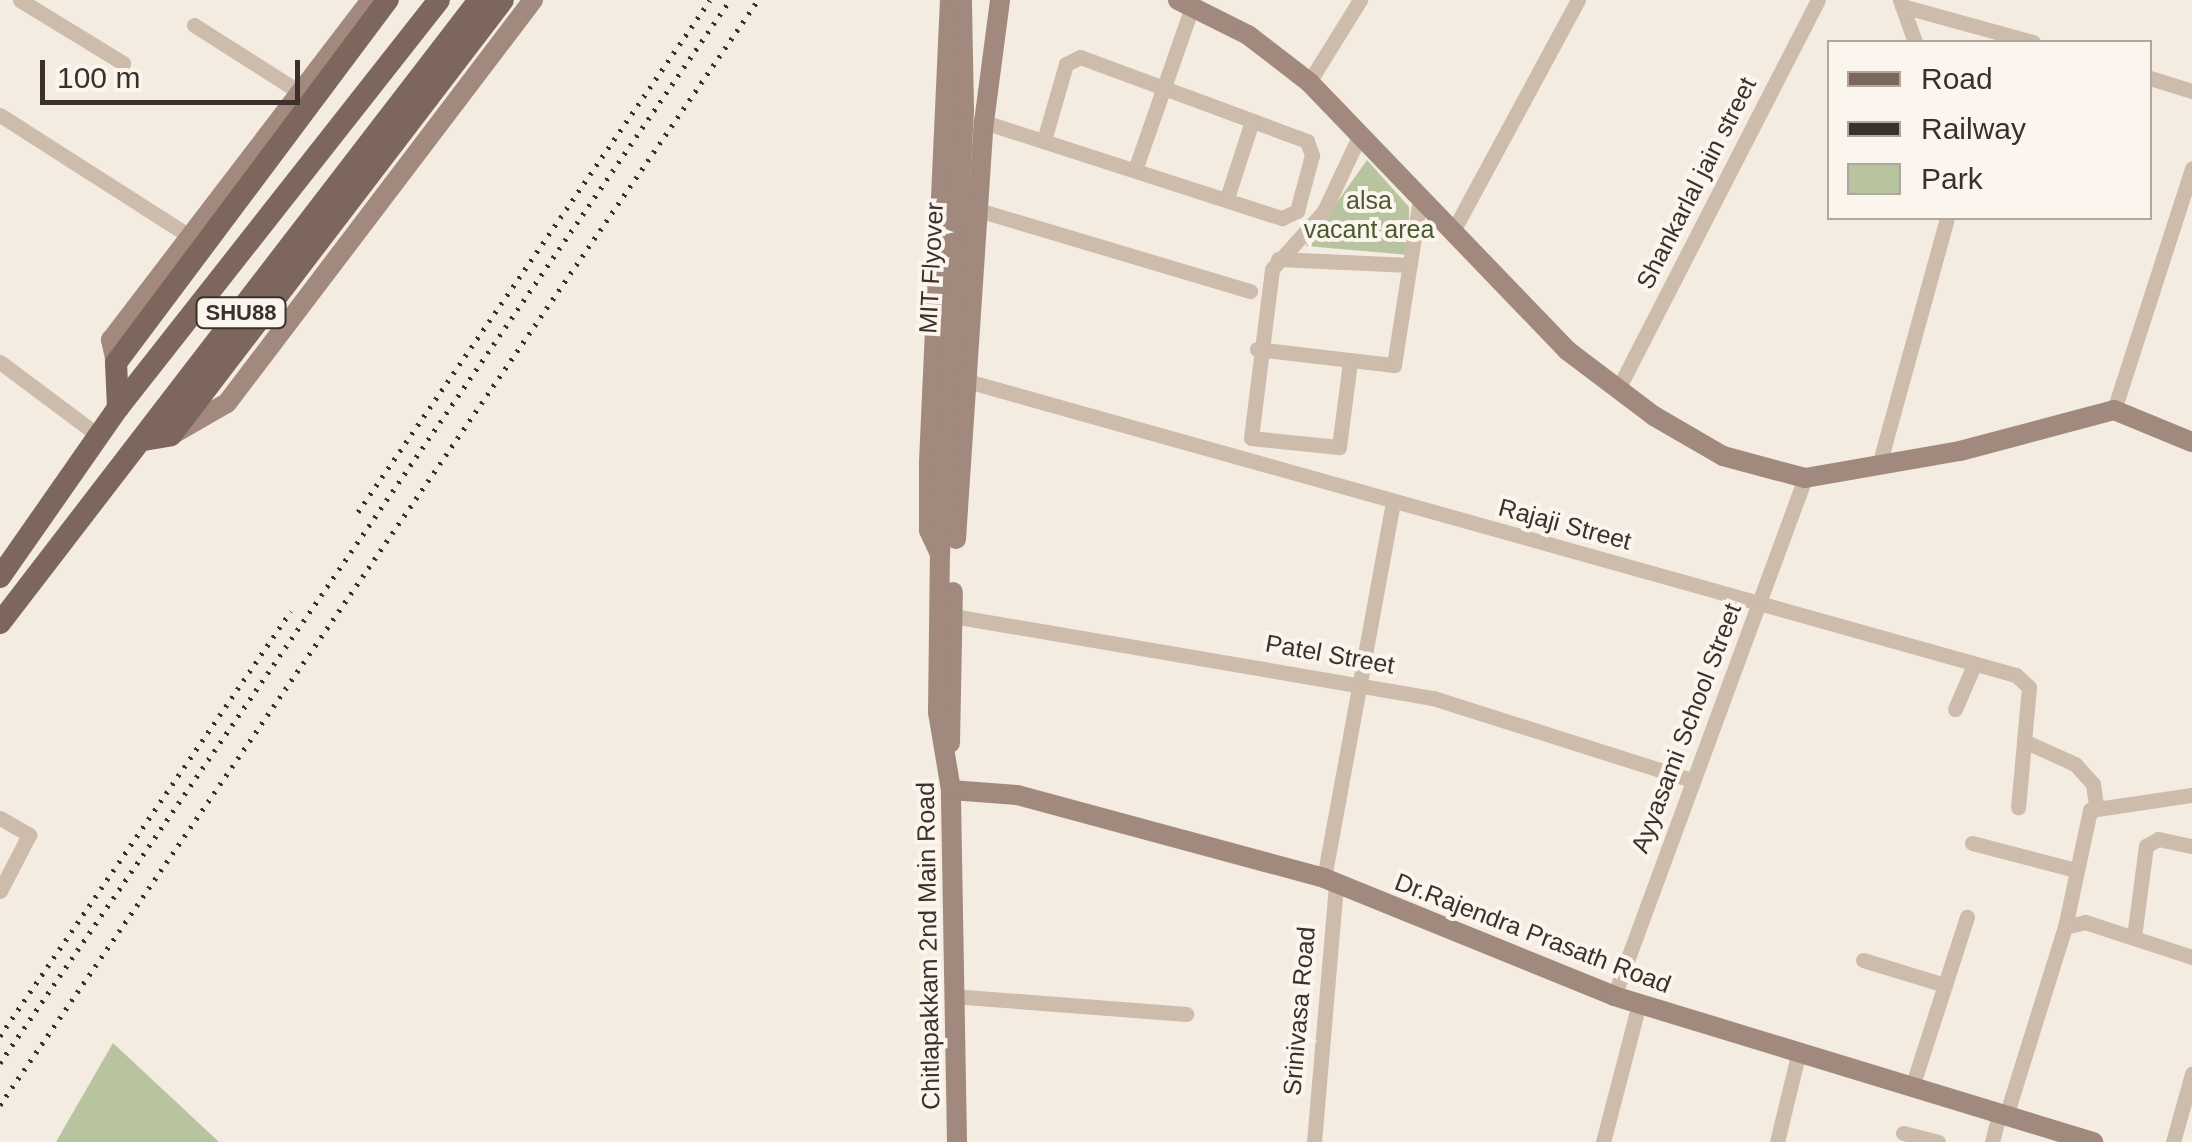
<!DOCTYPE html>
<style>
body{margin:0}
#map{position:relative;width:2192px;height:1142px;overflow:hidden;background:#f4ebe1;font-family:Helvetica,sans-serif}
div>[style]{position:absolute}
.green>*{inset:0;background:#b8c4a0}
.street>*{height:15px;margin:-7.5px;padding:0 7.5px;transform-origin:7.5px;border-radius:7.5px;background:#cdbbac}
.secondary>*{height:20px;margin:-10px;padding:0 10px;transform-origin:10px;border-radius:10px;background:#a18a7d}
.primary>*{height:22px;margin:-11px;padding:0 11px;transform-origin:11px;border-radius:11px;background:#7d675c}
.rail>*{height:5px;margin-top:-2.5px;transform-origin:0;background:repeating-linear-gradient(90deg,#3b302b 0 2.5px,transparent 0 10.5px)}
span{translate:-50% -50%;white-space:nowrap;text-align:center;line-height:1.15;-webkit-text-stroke:8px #fbf5ee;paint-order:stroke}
.shield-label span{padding:2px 8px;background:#fbf5ee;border:2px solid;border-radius:8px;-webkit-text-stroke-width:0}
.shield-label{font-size:22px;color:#3b302b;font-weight:700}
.street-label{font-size:25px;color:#3b302b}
.park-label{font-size:25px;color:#4a5a2e}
.legend{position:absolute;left:1827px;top:40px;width:325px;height:180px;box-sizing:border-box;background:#fbf5ee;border:2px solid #aea6a0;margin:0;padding:12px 18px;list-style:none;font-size:30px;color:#3b302b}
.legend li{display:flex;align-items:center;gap:20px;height:50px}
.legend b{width:50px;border:2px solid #aea6a0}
.scale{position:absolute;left:40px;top:60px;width:260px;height:45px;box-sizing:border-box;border:5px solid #3b302b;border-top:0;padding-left:12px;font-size:30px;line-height:35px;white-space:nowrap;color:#3b302b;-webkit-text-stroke:8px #fbf5ee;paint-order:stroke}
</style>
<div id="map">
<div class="green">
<div style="clip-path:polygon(1367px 160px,1409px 207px,1409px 255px,1306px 246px)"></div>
<div style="clip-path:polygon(113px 1043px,219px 1142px,56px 1142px)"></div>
</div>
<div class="street">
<div style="left:20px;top:0;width:121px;rotate:31.5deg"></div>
<div style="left:1900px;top:0;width:45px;rotate:70.3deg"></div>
<div style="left:1902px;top:6px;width:136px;rotate:15.4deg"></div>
<div style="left:194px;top:25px;width:125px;rotate:32.5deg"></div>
<div style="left:2150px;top:78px;width:44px;rotate:17.2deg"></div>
<div style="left:1309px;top:82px;width:97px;rotate:-58.1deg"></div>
<div style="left:0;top:115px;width:224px;rotate:32.6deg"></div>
<div style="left:984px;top:122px;width:313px;rotate:17.9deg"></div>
<div style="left:1282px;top:218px;width:17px;rotate:-25deg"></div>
<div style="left:1297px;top:211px;width:58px;rotate:-75deg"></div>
<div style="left:1312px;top:155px;width:15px;rotate:-110deg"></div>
<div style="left:1307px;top:141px;width:242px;rotate:-159.7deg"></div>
<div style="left:1080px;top:57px;width:16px;rotate:153deg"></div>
<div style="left:1066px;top:64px;width:79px;rotate:106.1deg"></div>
<div style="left:1136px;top:167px;width:170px;rotate:-70.7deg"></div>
<div style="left:1227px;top:198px;width:81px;rotate:-72deg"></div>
<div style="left:978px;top:210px;width:284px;rotate:16.6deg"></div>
<div style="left:1453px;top:231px;width:263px;rotate:-61.6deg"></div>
<div style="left:1278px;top:259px;width:132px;rotate:2.6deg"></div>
<div style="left:1257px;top:349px;width:138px;rotate:6.7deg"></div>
<div style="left:1394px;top:365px;width:168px;rotate:-81.1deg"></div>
<div style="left:0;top:362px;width:124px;rotate:36.8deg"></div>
<div style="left:1350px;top:362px;width:86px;rotate:97.4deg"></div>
<div style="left:1339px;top:447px;width:88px;rotate:-174.2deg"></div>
<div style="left:1251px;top:438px;width:170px;rotate:-82.9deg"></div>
<div style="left:1272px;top:269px;width:78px;rotate:-48.1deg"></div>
<div style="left:1324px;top:211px;width:84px;rotate:-64.7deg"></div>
<div style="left:967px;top:381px;width:1089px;rotate:15.66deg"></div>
<div style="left:2016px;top:675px;width:18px;rotate:43deg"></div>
<div style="left:2029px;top:687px;width:121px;rotate:95.2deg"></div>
<div style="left:1618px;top:389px;width:437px;rotate:-62.8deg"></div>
<div style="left:2114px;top:410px;width:254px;rotate:-72.1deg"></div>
<div style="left:1879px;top:465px;width:256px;rotate:-74.6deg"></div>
<div style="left:953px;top:616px;width:487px;rotate:9.7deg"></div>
<div style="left:1433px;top:698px;width:271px;rotate:17.6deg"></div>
<div style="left:1955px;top:709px;width:48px;rotate:-66.6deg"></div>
<div style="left:2024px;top:741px;width:56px;rotate:24.3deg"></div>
<div style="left:2075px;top:764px;width:27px;rotate:48deg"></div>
<div style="left:2093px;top:784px;width:21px;rotate:82deg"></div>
<div style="left:0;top:818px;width:34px;rotate:30deg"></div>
<div style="left:29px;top:835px;width:63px;rotate:117.4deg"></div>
<div style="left:1972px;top:843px;width:107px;rotate:14.6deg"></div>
<div style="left:1324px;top:878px;width:381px;rotate:-79.6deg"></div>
<div style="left:2065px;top:927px;width:120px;rotate:-77.9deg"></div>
<div style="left:2090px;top:810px;width:103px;rotate:-8.4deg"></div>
<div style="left:2134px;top:937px;width:92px;rotate:-82.5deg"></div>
<div style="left:2146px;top:846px;width:14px;rotate:-30deg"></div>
<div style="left:2158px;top:839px;width:35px;rotate:12deg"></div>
<div style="left:1863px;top:960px;width:86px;rotate:17deg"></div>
<div style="left:952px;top:996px;width:235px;rotate:4.4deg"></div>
<div style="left:1614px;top:996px;width:552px;rotate:-69.76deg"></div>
<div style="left:1912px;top:1087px;width:179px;rotate:-72.1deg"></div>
<div style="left:2006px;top:1116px;width:198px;rotate:-72.7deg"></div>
<div style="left:2065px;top:927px;width:21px;rotate:-14deg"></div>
<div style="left:2085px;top:922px;width:113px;rotate:18.1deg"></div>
<div style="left:1903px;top:1133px;width:36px;rotate:14deg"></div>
<div style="left:1314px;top:1142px;width:259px;rotate:-85.1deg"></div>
<div style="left:1603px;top:1142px;width:143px;rotate:-75.4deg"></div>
<div style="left:1777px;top:1142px;width:94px;rotate:-76.4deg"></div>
<div style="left:1992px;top:1142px;width:29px;rotate:-76deg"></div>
<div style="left:2173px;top:1142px;width:71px;rotate:-74.4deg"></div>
</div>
<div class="secondary">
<div style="left:1178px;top:0;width:78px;rotate:26.6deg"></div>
<div style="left:1248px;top:35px;width:77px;rotate:37.6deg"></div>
<div style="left:1309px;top:82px;width:373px;rotate:46.1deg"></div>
<div style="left:1568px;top:351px;width:108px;rotate:37.1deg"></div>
<div style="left:1654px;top:416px;width:80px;rotate:30.1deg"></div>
<div style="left:1723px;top:456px;width:85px;rotate:15deg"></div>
<div style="left:1805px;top:478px;width:157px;rotate:-9.9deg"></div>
<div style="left:1960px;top:451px;width:159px;rotate:-14.9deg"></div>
<div style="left:2114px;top:410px;width:84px;rotate:22.3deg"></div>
<div style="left:116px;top:363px;width:24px;rotate:-102deg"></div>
<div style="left:111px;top:340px;width:428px;rotate:-52.6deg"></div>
<div style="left:173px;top:434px;width:62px;rotate:-29.9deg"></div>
<div style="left:227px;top:403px;width:506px;rotate:-52.79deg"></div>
<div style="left:956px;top:539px;width:418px;rotate:-86.2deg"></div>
<div style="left:984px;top:122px;width:123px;rotate:-82.5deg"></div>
<div style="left:940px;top:554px;width:26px;rotate:-115deg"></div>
<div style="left:929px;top:530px;width:68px;rotate:-90deg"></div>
<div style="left:929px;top:462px;width:462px;rotate:-87.4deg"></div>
<div style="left:950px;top:743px;width:151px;rotate:-88.9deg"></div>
<div style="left:951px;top:790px;width:66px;rotate:4.3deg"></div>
<div style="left:1017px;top:795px;width:318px;rotate:15.1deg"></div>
<div style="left:1324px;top:878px;width:313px;rotate:22.1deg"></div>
<div style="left:1614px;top:996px;width:501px;rotate:16.95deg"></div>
<div style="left:957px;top:1142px;width:352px;rotate:-91deg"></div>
<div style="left:951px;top:790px;width:79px;rotate:-99.5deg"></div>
<div style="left:938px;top:712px;width:158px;rotate:-89.3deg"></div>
<div style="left:940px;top:554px;width:446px;rotate:-86.9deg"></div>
<div style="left:964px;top:109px;width:109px;rotate:-91.1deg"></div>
</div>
<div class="primary">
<div style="left:118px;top:408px;width:45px;rotate:-92.5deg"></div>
<div style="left:116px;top:363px;width:454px;rotate:-53.2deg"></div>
<div style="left:144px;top:440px;width:27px;rotate:-10deg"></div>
<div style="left:171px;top:435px;width:547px;rotate:-52.65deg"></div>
<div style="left:0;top:577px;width:206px;rotate:-55.1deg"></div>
<div style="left:118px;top:408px;width:519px;rotate:-51.81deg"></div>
<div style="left:0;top:623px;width:786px;rotate:-52.44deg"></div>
</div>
<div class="rail">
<div style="left:358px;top:512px;width:621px;rotate:-55.49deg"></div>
<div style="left:0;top:1036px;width:515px;rotate:-55.6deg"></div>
<div style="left:0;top:1063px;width:1290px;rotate:-55.52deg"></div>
<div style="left:0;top:1105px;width:1340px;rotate:-55.55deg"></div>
</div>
<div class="shield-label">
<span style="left:241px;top:313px">SHU88</span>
</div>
<div class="street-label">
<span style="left:1696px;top:183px;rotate:-63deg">Shankarlal jain street</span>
<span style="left:931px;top:268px;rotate:-87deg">MIT Flyover</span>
<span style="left:1565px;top:524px;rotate:15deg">Rajaji Street</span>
<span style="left:1330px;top:654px;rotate:10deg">Patel Street</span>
<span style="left:1686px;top:728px;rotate:-69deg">Ayyasami School Street</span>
<span style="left:1533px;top:933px;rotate:21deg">Dr.Rajendra Prasath Road</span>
<span style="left:928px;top:946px;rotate:-91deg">Chitlapakkam 2nd Main Road</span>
<span style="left:1299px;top:1011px;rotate:-85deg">Srinivasa Road</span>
</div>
<div class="park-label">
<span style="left:1369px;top:215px">alsa<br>vacant area</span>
</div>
<ul class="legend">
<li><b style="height:12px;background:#7d675c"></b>Road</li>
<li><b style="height:12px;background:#3b302b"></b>Railway</li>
<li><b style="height:28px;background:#b8c4a0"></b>Park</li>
</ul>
<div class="scale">100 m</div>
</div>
